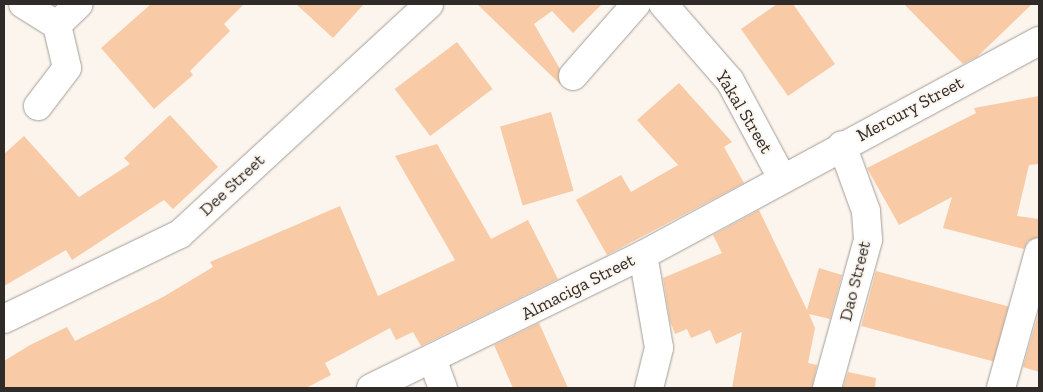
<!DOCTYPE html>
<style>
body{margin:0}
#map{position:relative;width:1043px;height:392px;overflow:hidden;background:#fcf5ee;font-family:"Zilla Slab",serif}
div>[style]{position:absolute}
.building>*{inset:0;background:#f8caa5;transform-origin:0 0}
.roads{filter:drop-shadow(0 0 1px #a39d97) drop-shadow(0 0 1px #a39d97)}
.minor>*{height:28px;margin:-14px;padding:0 14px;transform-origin:14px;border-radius:14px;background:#fff}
span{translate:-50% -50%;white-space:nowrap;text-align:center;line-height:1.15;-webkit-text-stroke:4px #fcf5ee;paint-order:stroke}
.street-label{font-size:18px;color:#2e2b29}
.frame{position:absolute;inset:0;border:5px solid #2e2b29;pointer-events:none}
</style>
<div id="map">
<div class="building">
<div style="clip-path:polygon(151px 4px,244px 4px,224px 24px,230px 31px,190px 71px,193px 75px,154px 109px,101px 48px)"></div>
<div style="clip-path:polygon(296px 4px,364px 4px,333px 38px)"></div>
<div style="clip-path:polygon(477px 4px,602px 4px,573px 33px,552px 11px,534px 24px,560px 69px,560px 84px)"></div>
<div style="clip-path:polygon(777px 4px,793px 4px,835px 64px,788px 96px,741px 29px)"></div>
<div style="clip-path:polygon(904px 4px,1032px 4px,977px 57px,963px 64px)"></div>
<div style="left:457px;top:42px;width:59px;height:78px;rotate:53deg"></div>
<div style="clip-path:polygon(679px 83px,732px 142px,724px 147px,744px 183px,607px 255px,576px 200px,621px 175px,631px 192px,678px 165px,637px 120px)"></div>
<div style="clip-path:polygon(1039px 96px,1039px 164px,1029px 165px,1017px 216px,1039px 219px,1039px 237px,1028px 241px,1024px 249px,943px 228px,952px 197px,899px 225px,867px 168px,976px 113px,974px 108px)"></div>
<div style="left:551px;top:112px;width:82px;height:53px;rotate:74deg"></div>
<div style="clip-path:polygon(170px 115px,218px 167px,173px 209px,164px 200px,72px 260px,66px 250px,4px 286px,4px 154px,24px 136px,79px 197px,130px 164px,124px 158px)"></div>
<div style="clip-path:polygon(437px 144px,491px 239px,528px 220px,558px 279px,421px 346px,413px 332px,396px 340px,390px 328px,325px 363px,331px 375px,306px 388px,4px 388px,4px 361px,30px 345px,67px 327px,75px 341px,163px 297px,213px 267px,210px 262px,340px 206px,378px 296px,455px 260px,395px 156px)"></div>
<div style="clip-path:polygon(759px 210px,807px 310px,819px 268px,842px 275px,830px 319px,809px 314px,815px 328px,808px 363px,817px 365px,812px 388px,732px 388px,742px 332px,716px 344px,710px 330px,691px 338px,687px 329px,675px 334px,670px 321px,663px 278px,722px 253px,713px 235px)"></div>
<div style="left:876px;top:271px;width:137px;height:57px;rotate:15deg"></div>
<div style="clip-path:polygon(1038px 315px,1039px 315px,1039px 372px,1023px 367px)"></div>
<div style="clip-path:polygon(539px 323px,568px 388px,513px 388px,494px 345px)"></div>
<div style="clip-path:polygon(848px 372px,876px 378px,875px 388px,843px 388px)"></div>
</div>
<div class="roads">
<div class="minor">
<div style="left:23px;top:4px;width:40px;rotate:32deg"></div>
<div style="left:57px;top:25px;width:44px;rotate:76.9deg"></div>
<div style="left:67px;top:68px;width:48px;rotate:127.3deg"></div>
<div style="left:663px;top:4px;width:102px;rotate:49deg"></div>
<div style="left:730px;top:81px;width:110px;rotate:61.8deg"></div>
<div style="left:57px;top:25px;width:30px;rotate:-44deg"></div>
<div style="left:573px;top:76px;width:96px;rotate:-48.8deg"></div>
<div style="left:643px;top:255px;width:94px;rotate:80.2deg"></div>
<div style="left:659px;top:348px;width:41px;rotate:104deg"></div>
<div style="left:4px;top:319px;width:195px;rotate:-25.8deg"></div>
<div style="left:180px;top:234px;width:339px;rotate:-42.7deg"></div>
<div style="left:433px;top:361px;width:29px;rotate:70deg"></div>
<div style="left:371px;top:388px;width:303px;rotate:-26.1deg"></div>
<div style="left:643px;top:255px;width:450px;rotate:-28.4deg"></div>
<div style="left:827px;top:388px;width:154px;rotate:-74.5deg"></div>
<div style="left:868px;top:240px;width:29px;rotate:-94deg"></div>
<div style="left:866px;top:211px;width:70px;rotate:-110deg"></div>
<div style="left:1001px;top:388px;width:141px;rotate:-74.4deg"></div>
</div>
</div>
<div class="street-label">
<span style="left:910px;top:109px;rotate:-28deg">Mercury Street</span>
<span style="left:744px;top:112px;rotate:59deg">Yakal Street</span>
<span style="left:232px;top:185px;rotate:-43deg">Dee Street</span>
<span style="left:855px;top:281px;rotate:-76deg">Dao Street</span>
<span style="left:578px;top:287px;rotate:-27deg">Almaciga Street</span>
</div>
<div class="frame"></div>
</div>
